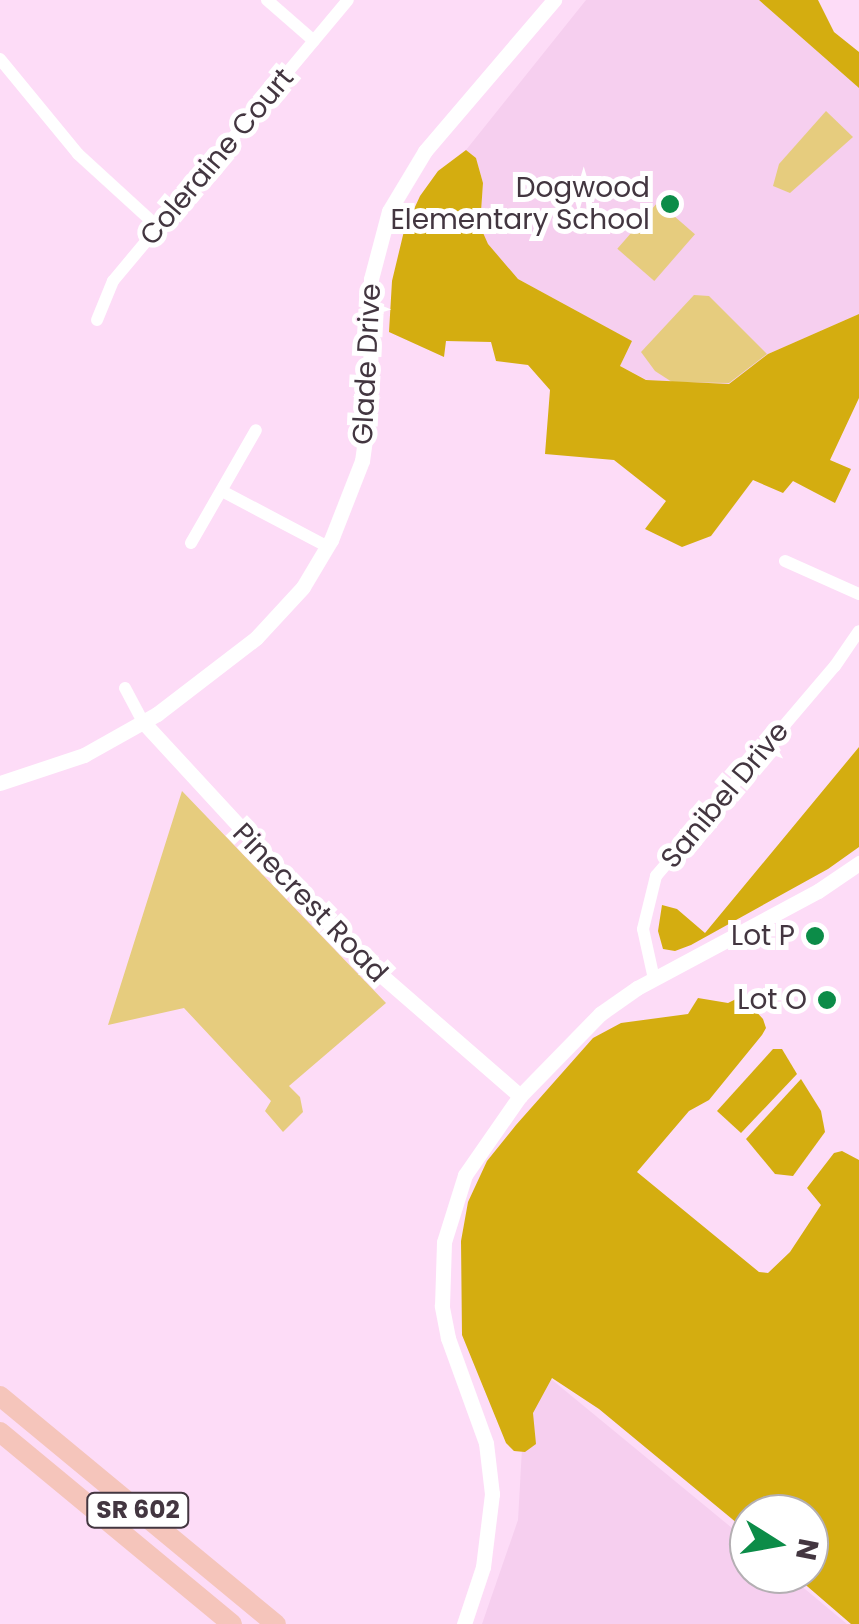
<!DOCTYPE html>
<style>
body{margin:0}
#map{position:relative;width:859px;height:1624px;overflow:hidden;background:#fddcf7;font-family:Poppins,sans-serif}
div>[style]{position:absolute}
.built>*{inset:0;background:#f6cfef}
.green>*{inset:0;background:#e6cc7e;transform-origin:0 0}
.forest>*{inset:0;background:#d4ad10}
.minor>*{height:12px;margin:-6px;padding:0 6px;transform-origin:6px;border-radius:6px;background:#fff}
.tertiary>*{height:15px;margin:-7.5px;padding:0 7.5px;transform-origin:7.5px;border-radius:7.5px;background:#fff}
.primary>*{height:20px;margin:-10px;padding:0 10px;transform-origin:10px;border-radius:10px;background:#f5c5bb}
.dots>*{width:28px;height:28px;translate:-50% -50%;box-sizing:border-box;border:5px solid #fff;border-radius:50%}
span{translate:-50% -50%;white-space:nowrap;text-align:center;line-height:1.15;-webkit-text-stroke:10px #fff;paint-order:stroke}
.shield-label span{padding:2px 8px;background:#fff;border:2px solid;border-radius:8px;-webkit-text-stroke-width:0}
.shield-label{font-size:25px;color:#433640;font-weight:700}
.street-label{font-size:28px;color:#433640}
.poi-label{font-size:28px;color:#433640}
.right{translate:-100% -50%;text-align:right}
.north{position:absolute;left:729px;top:1494px;width:100px;height:100px;box-sizing:border-box;background:#fff;border:2px solid #b4afb3;border-radius:50%;rotate:101deg;font-size:28px;font-weight:700;line-height:40px;text-align:center;color:#433640}
.north::after{content:'';display:block;margin:auto;width:35px;height:45px;background:#0c8c48;clip-path:polygon(50% 0,100% 100%,50% 72%,0 100%)}
</style>
<div id="map">
<div class="built">
<div style="clip-path:polygon(586px 0,759px 0,859px 88px,859px 314px,768px 354px,729px 384px,647px 380px,620px 366px,631px 341px,518px 279px,487px 244px,480px 226px,483px 183px,476px 158px,466px 150px)"></div>
<div style="clip-path:polygon(551px 1379px,749px 1542px,749px 1574px,787px 1574px,847px 1624px,482px 1624px,518px 1520px,524px 1413px)"></div>
</div>
<div class="green">
<div style="clip-path:polygon(826px 111px,853px 137px,790px 193px,773px 186px,779px 164px)"></div>
<div style="left:658px;top:202px;width:49px;height:62px;rotate:41deg"></div>
<div style="clip-path:polygon(694px 295px,709px 296px,767px 354px,729px 383px,672px 382px,655px 371px,641px 352px)"></div>
<div style="clip-path:polygon(182px 791px,386px 1003px,289px 1086px,300px 1097px,303px 1112px,283px 1132px,265px 1111px,271px 1101px,184px 1008px,108px 1025px)"></div>
</div>
<div class="forest">
<div style="clip-path:polygon(759px 0,818px 0,834px 32px,859px 52px,859px 88px)"></div>
<div style="clip-path:polygon(466px 150px,476px 158px,483px 183px,480px 226px,488px 244px,518px 279px,632px 341px,620px 366px,646px 380px,729px 384px,768px 354px,859px 314px,859px 398px,830px 460px,851px 469px,835px 503px,793px 481px,783px 493px,753px 480px,711px 536px,682px 547px,645px 529px,666px 501px,614px 460px,545px 454px,550px 390px,528px 365px,496px 361px,491px 342px,446px 341px,444px 357px,389px 332px,392px 281px,404px 231px,420px 196px,438px 171px)"></div>
<div style="clip-path:polygon(859px 747px,859px 847px,828px 869px,691px 945px,675px 951px,663px 949px,658px 931px,662px 905px,677px 909px,705px 933px)"></div>
<div style="clip-path:polygon(742px 996px,763px 1019px,766px 1028px,762px 1035px,709px 1100px,689px 1111px,637px 1172px,759px 1272px,768px 1273px,790px 1252px,821px 1205px,807px 1188px,834px 1153px,842px 1151px,859px 1160px,859px 1624px,851px 1624px,793px 1574px,809px 1574px,809px 1514px,749px 1514px,749px 1533px,599px 1409px,552px 1378px,533px 1413px,536px 1444px,525px 1452px,514px 1451px,506px 1443px,462px 1335px,461px 1241px,468px 1202px,487px 1161px,516px 1125px,593px 1038px,621px 1023px,688px 1014px,698px 998px,728px 1003px)"></div>
<div style="clip-path:polygon(773px 1049px,782px 1049px,797px 1074px,741px 1133px,717px 1111px)"></div>
<div style="clip-path:polygon(801px 1079px,821px 1111px,825px 1132px,793px 1176px,775px 1174px,746px 1139px)"></div>
</div>
<div class="minor">
<div style="left:267px;top:0;width:62px;rotate:41.1deg"></div>
<div style="left:0;top:59px;width:123px;rotate:50.6deg"></div>
<div style="left:78px;top:154px;width:108px;rotate:42.4deg"></div>
<div style="left:97px;top:320px;width:42px;rotate:-67.7deg"></div>
<div style="left:113px;top:281px;width:366px;rotate:-50.1deg"></div>
<div style="left:222px;top:491px;width:120px;rotate:27.8deg"></div>
<div style="left:191px;top:543px;width:130px;rotate:-60.1deg"></div>
<div style="left:785px;top:561px;width:81px;rotate:24deg"></div>
<div style="left:125px;top:688px;width:40px;rotate:62deg"></div>
<div style="left:654px;top:979px;width:51px;rotate:-102.4deg"></div>
<div style="left:643px;top:929px;width:55px;rotate:-76.2deg"></div>
<div style="left:656px;top:876px;width:276px;rotate:-49.6deg"></div>
<div style="left:835px;top:666px;width:42px;rotate:-55.6deg"></div>
</div>
<div class="tertiary">
<div style="left:144px;top:723px;width:316px;rotate:47.3deg"></div>
<div style="left:358px;top:955px;width:215px;rotate:41deg"></div>
<div style="left:0;top:783px;width:89px;rotate:-18.4deg"></div>
<div style="left:84px;top:755px;width:84px;rotate:-29.3deg"></div>
<div style="left:157px;top:714px;width:125px;rotate:-37.5deg"></div>
<div style="left:256px;top:638px;width:69px;rotate:-47.3deg"></div>
<div style="left:303px;top:587px;width:55px;rotate:-59.2deg"></div>
<div style="left:331px;top:540px;width:85px;rotate:-68.6deg"></div>
<div style="left:362px;top:461px;width:59px;rotate:-82.1deg"></div>
<div style="left:370px;top:403px;width:124px;rotate:-89.5deg"></div>
<div style="left:371px;top:279px;width:70px;rotate:-75.2deg"></div>
<div style="left:389px;top:211px;width:70px;rotate:-59deg"></div>
<div style="left:425px;top:151px;width:199px;rotate:-49.5deg"></div>
<div style="left:464px;top:1624px;width:60px;rotate:-71.6deg"></div>
<div style="left:483px;top:1567px;width:74px;rotate:-83deg"></div>
<div style="left:492px;top:1494px;width:51px;rotate:-96.7deg"></div>
<div style="left:486px;top:1443px;width:112px;rotate:-109.9deg"></div>
<div style="left:448px;top:1338px;width:33px;rotate:-101deg"></div>
<div style="left:442px;top:1306px;width:64px;rotate:-88.2deg"></div>
<div style="left:444px;top:1242px;width:70px;rotate:-72.6deg"></div>
<div style="left:465px;top:1175px;width:96px;rotate:-55.2deg"></div>
<div style="left:520px;top:1096px;width:115px;rotate:-45.7deg"></div>
<div style="left:600px;top:1014px;width:45px;rotate:-35.1deg"></div>
<div style="left:637px;top:988px;width:205px;rotate:-28.2deg"></div>
<div style="left:818px;top:891px;width:50px;rotate:-34.3deg"></div>
</div>
<div class="primary">
<div style="left:0;top:1396px;width:358px;rotate:39.6deg"></div>
<div style="left:0;top:1432px;width:301px;rotate:39.6deg"></div>
</div>
<div class="dots">
<div style="left:670px;top:204px;background:#0c8c48"></div>
<div style="left:815px;top:936px;background:#0c8c48"></div>
<div style="left:827px;top:1000px;background:#0c8c48"></div>
</div>
<div class="shield-label">
<span style="left:138px;top:1510px">SR 602</span>
</div>
<div class="street-label">
<span style="left:217px;top:157px;rotate:-50deg">Coleraine Court</span>
<span style="left:367px;top:364px;rotate:-87deg">Glade Drive</span>
<span style="left:725px;top:795px;rotate:-50deg">Sanibel Drive</span>
<span style="left:310px;top:903px;rotate:46deg">Pinecrest Road</span>
</div>
<div class="poi-label">
<span class="right" style="left:650px;top:204px">Dogwood<br>Elementary School</span>
<span class="right" style="left:795px;top:936px">Lot P</span>
<span class="right" style="left:807px;top:1000px">Lot O</span>
</div>
<div class="north">N</div>
</div>
